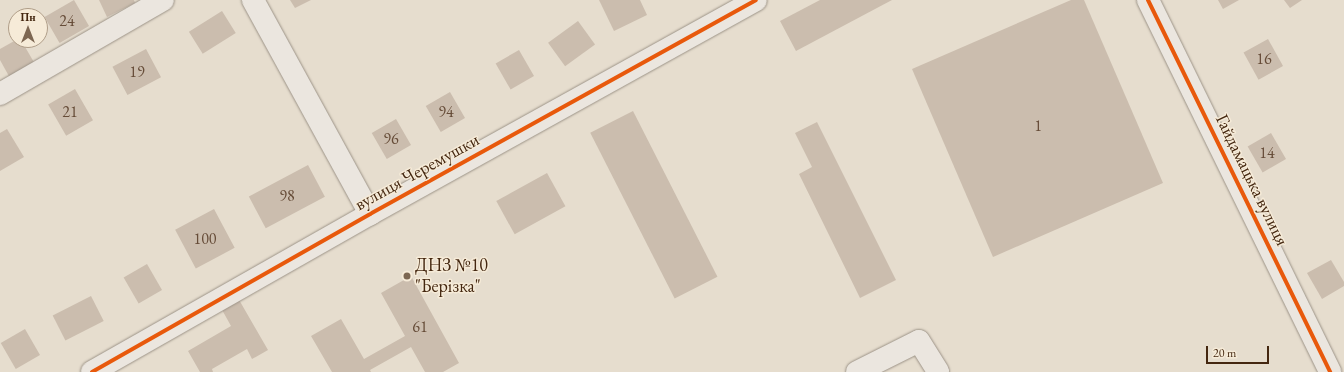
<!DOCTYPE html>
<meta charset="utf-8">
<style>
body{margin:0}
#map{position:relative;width:1344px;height:372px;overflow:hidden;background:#e6ddce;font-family:"EB Garamond",serif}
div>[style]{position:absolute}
.building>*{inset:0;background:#cbbdae;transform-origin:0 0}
.roads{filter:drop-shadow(0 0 1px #9c9387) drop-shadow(0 0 1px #9c9387)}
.minor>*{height:22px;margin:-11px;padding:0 11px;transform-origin:11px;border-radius:11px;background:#ebe6df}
.cycleway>*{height:4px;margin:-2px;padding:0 2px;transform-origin:2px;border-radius:2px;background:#e8590c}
.dots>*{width:11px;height:11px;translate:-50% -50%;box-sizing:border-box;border:2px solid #f6ebd8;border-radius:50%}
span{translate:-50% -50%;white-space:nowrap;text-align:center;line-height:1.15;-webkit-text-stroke:3px #f6ebd8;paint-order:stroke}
.number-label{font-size:16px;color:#664c38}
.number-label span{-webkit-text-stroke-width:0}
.street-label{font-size:18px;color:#442710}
.poi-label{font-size:18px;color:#442710}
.left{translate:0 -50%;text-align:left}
.north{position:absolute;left:8px;top:8px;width:40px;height:40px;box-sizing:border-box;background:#f6ebd8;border:1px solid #af9d88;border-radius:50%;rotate:0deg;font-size:11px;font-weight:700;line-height:16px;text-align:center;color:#442710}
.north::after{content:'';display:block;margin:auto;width:14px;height:18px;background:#7d6752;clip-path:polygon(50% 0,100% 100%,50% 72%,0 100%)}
.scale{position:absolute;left:1206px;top:346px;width:63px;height:18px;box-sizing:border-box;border:2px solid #442710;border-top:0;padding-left:5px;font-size:12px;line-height:14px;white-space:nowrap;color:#442710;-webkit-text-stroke:3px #f6ebd8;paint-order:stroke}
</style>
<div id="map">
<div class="building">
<div style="left:74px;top:0;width:30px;height:34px;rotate:60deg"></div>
<div style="clip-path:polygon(99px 0,134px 0,135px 3px,107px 17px)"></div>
<div style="clip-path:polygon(290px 0,311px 0,295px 8px)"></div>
<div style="clip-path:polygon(599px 0,640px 0,647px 15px,614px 31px)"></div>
<div style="clip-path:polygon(820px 0,892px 0,796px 51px,780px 21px)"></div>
<div style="clip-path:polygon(1071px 0,1084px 0,1163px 183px,993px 257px,912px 69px)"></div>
<div style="clip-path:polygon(1218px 0,1239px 0,1223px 9px)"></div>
<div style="clip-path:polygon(1284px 0,1302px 0,1290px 8px)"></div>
<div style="left:222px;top:11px;width:26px;height:39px;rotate:58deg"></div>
<div style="left:578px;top:21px;width:29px;height:37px;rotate:54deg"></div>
<div style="left:1268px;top:39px;width:31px;height:28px;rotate:61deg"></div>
<div style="clip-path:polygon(16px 40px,21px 40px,35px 64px,10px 78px,0 60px,0 49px)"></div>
<div style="left:146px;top:49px;width:32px;height:38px;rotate:62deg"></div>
<div style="left:519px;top:50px;width:30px;height:27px;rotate:60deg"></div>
<div style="left:75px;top:89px;width:36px;height:31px;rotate:60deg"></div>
<div style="left:450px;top:92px;width:30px;height:28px;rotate:60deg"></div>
<div style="left:633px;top:111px;width:186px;height:48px;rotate:63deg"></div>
<div style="left:396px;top:119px;width:30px;height:28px;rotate:60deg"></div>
<div style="clip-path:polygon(817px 122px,896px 280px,860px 298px,799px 174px,812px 167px,795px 133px)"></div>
<div style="clip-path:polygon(7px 129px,24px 157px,0 171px,0 133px)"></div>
<div style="left:1271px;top:133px;width:30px;height:27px;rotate:60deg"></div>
<div style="left:308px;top:165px;width:36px;height:67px;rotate:62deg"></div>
<div style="left:547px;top:173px;width:38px;height:58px;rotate:61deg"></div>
<div style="left:214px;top:209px;width:44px;height:44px;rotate:62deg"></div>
<div style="clip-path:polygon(1331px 260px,1344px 282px,1344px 286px,1322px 299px,1307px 273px)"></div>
<div style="left:147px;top:264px;width:30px;height:27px;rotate:60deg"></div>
<div style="clip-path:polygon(411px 276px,459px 363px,443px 372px,425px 372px,411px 347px,370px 370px,371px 372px,332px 372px,311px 336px,341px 319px,364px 359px,405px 336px,381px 293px)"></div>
<div style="left:91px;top:296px;width:28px;height:43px;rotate:63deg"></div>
<div style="clip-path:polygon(238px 298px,268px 350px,252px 359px,247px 349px,212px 369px,213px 372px,200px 372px,188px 351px,231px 326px,221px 308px)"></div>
<div style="left:25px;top:329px;width:30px;height:28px;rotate:60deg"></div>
</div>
<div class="roads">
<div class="minor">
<div style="left:253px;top:0;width:244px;rotate:61.3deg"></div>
<div style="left:1148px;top:0;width:414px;rotate:63.9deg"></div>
<div style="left:0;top:94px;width:188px;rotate:-30deg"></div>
<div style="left:92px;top:372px;width:320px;rotate:-29.6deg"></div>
<div style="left:370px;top:214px;width:441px;rotate:-29deg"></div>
<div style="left:857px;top:372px;width:69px;rotate:-26.6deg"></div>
<div style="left:919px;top:341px;width:36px;rotate:58deg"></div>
</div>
</div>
<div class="cycleway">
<div style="left:1148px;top:0;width:414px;rotate:63.9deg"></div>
<div style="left:92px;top:372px;width:320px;rotate:-29.6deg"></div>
<div style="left:370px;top:214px;width:441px;rotate:-29deg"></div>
</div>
<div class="dots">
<div style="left:407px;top:276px;background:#7d6752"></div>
</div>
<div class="number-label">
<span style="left:67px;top:21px">24</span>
<span style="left:1264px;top:59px">16</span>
<span style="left:137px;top:72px">19</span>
<span style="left:70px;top:112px">21</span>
<span style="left:446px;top:112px">94</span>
<span style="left:1038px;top:126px">1</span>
<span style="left:391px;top:139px">96</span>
<span style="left:1267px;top:153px">14</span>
<span style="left:287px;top:196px">98</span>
<span style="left:205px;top:239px">100</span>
<span style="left:420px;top:327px">61</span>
</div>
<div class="street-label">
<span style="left:417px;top:172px;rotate:-29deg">вулиця Черемушки</span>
<span style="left:1252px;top:180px;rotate:64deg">Гайдамацька вулиця</span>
</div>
<div class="poi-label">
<span class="left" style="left:415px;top:276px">ДНЗ №10<br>"Берізка"</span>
</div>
<div class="north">Пн</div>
<div class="scale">20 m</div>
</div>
